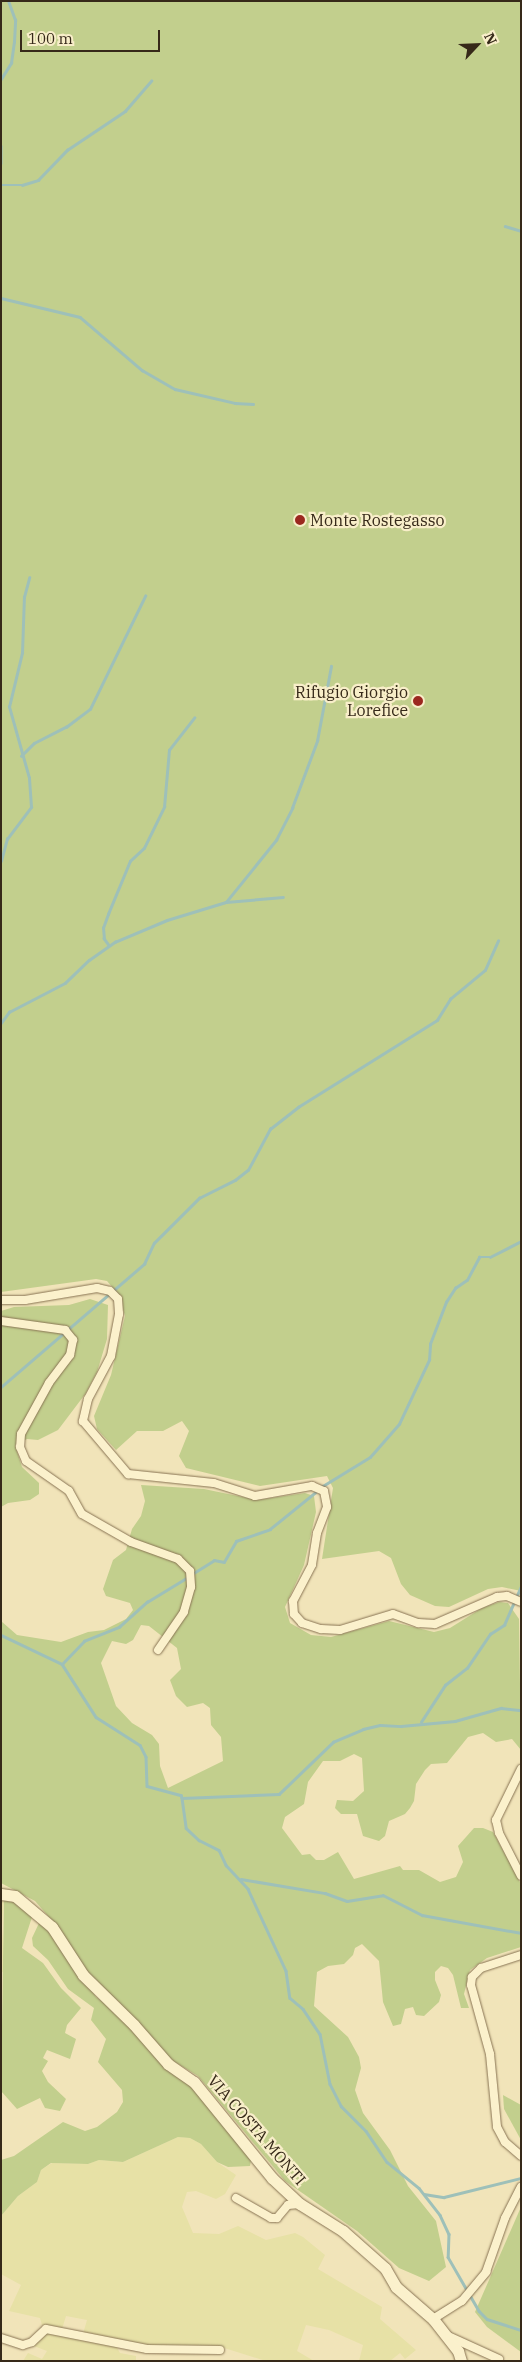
<!DOCTYPE html>
<style>
body{margin:0}
#map{position:relative;width:522px;height:2362px;overflow:hidden;background:#f1e4b9;font-family:"IBM Plex Serif",serif}
div>[style]{position:absolute}
.farmland>*{inset:0;background:#e7e1a6}
.green>*{inset:0;background:#c2cf8d}
.stream>*{height:2.5px;margin:-1.25px;padding:0 1.25px;transform-origin:1.25px;border-radius:1.25px;background:#9ec0b9}
.roads{filter:drop-shadow(0 0 1px #887353) drop-shadow(0 0 1px #887353)}
.street>*{height:8px;margin:-4px;padding:0 4px;transform-origin:4px;border-radius:4px;background:#fbf1cc}
.secondary>*{height:11px;margin:-5.5px;padding:0 5.5px;transform-origin:5.5px;border-radius:5.5px;background:#fbf1cc}
.dots>*{width:14px;height:14px;translate:-50% -50%;box-sizing:border-box;border:2px solid #f8eec9;border-radius:50%}
span{translate:-50% -50%;white-space:nowrap;text-align:center;line-height:1.15;-webkit-text-stroke:4.5px #f8eec9;paint-order:stroke}
.poi-label{font-size:16px;color:#362919}
.left{translate:0 -50%;text-align:left}
.right{translate:-100% -50%;text-align:right}
.street-label{font-size:16px;color:#362919}
.frame{position:absolute;inset:0;border:2px solid #362919;pointer-events:none}
.north{position:absolute;left:452px;top:20px;width:50px;height:50px;-webkit-text-stroke:4px #f8eec9;paint-order:stroke;rotate:65deg;font-size:14px;font-weight:700;line-height:20px;text-align:center;color:#362919}
.north::after{content:'';display:block;margin:auto;width:18px;height:22px;background:#362919;clip-path:polygon(50% 0,100% 100%,50% 72%,0 100%)}
.scale{position:absolute;left:20px;top:30px;width:140px;height:22px;box-sizing:border-box;border:2px solid #362919;border-top:0;padding-left:6px;font-size:15px;line-height:18px;white-space:nowrap;color:#362919;-webkit-text-stroke:4px #f8eec9;paint-order:stroke}
</style>
<div id="map">
<div class="farmland">
<div style="clip-path:polygon(1px 1897px,4px 1897px,2px 1926px,5px 1972px,1px 1972px)"></div>
<div style="clip-path:polygon(178px 2137px,190px 2138px,201px 2144px,217px 2162px,236px 2175px,225px 2194px,216px 2199px,196px 2191px,187px 2192px,182px 2207px,193px 2233px,219px 2234px,238px 2226px,266px 2240px,295px 2233px,303px 2237px,325px 2255px,318px 2269px,382px 2307px,380px 2319px,416px 2350px,405px 2359px,400px 2353px,390px 2361px,359px 2361px,363px 2345px,329px 2330px,306px 2325px,297px 2351px,314px 2361px,266px 2361px,218px 2346px,156px 2348px,83px 2334px,87px 2320px,66px 2316px,62px 2329px,42px 2325px,40px 2318px,9px 2311px,21px 2285px,1px 2274px,1px 2216px,18px 2196px,37px 2182px,41px 2170px,52px 2163px,88px 2164px,99px 2160px,123px 2162px)"></div>
<div style="clip-path:polygon(48px 2332px,116px 2346px,120px 2353px,136px 2356px,136px 2361px,23px 2361px,28px 2353px,42px 2359px,47px 2351px,34px 2346px,41px 2335px)"></div>
</div>
<div class="green">
<div style="clip-path:polygon(1px 1px,521px 1px,521px 1591px,502px 1587px,488px 1589px,449px 1607px,435px 1606px,410px 1595px,401px 1584px,391px 1558px,379px 1551px,322px 1559px,333px 1488px,327px 1476px,260px 1486px,186px 1468px,179px 1456px,189px 1431px,182px 1421px,163px 1431px,137px 1431px,116px 1450px,97px 1429px,94px 1416px,111px 1375px,125px 1316px,119px 1295px,107px 1281px,96px 1279px,1px 1292px)"></div>
<div style="clip-path:polygon(90px 1299px,108px 1305px,107px 1339px,97px 1372px,86px 1393px,58px 1430px,38px 1440px,27px 1439px,15px 1445px,22px 1467px,39px 1483px,39px 1494px,30px 1500px,8px 1503px,1px 1507px,1px 1311px,14px 1307px,69px 1305px)"></div>
<div style="clip-path:polygon(evenodd,141px 1485px,204px 1489px,257px 1500px,305px 1493px,314px 1496px,316px 1512px,304px 1565px,285px 1607px,290px 1623px,311px 1635px,331px 1637px,389px 1621px,434px 1632px,450px 1628px,482px 1608px,499px 1602px,508px 1603px,519px 1619px,521px 1750px,512px 1739px,496px 1742px,483px 1733px,468px 1737px,447px 1763px,431px 1764px,425px 1770px,416px 1784px,414px 1801px,410px 1808px,405px 1814px,389px 1821px,385px 1836px,379px 1841px,363px 1836px,357px 1814px,341px 1814px,335px 1808px,337px 1800px,353px 1801px,364px 1791px,362px 1758px,354px 1754px,340px 1761px,323px 1761px,308px 1782px,304px 1804px,285px 1817px,282px 1828px,302px 1855px,310px 1854px,316px 1860px,324px 1860px,338px 1852px,354px 1879px,400px 1866px,403px 1870px,419px 1870px,440px 1882px,456px 1877px,463px 1862px,458px 1846px,474px 1828px,483px 1828px,493px 1832px,521px 1884px,521px 1947px,487px 1958px,470px 1970px,464px 1994px,469px 2008px,461px 2008px,453px 1975px,448px 1968px,441px 1966px,435px 1972px,435px 1980px,441px 1995px,439px 2002px,424px 2016px,416px 2015px,413px 2007px,405px 2009px,401px 2024px,393px 2026px,383px 2002px,379px 1961px,362px 1944px,355px 1948px,353px 1955px,344px 1964px,328px 1966px,317px 1972px,314px 2006px,348px 2037px,359px 2057px,361px 2068px,355px 2090px,363px 2113px,390px 2150px,408px 2186px,436px 2221px,446px 2267px,429px 2281px,399px 2268px,357px 2231px,285px 2181px,198px 2076px,170px 2059px,119px 2002px,87px 1975px,56px 1925px,35px 1901px,1px 1883px,1px 1621px,17px 1635px,61px 1642px,88px 1632px,104px 1630px,126px 1619px,133px 1610px,130px 1603px,106px 1596px,103px 1589px,113px 1560px,126px 1550px,132px 1529px,141px 1516px,145px 1501px,141px 1485px,141px 1625px,149px 1626px,177px 1648px,181px 1669px,170px 1680px,176px 1696px,187px 1707px,203px 1703px,210px 1708px,211px 1725px,221px 1737px,223px 1761px,168px 1788px,160px 1766px,159px 1744px,152px 1735px,132px 1723px,116px 1706px,101px 1663px,112px 1641px,126px 1644px,133px 1640px,141px 1625px)"></div>
<div style="clip-path:polygon(4px 1897px,16px 1900px,32px 1917px,22px 1948px,43px 1963px,61px 1988px,81px 2008px,67px 2025px,65px 2033px,76px 2039px,70px 2059px,47px 2050px,43px 2058px,48px 2061px,42px 2071px,48px 2082px,66px 2099px,60px 2111px,45px 2108px,40px 2098px,17px 2109px,1px 2091px)"></div>
<div style="clip-path:polygon(40px 1921px,51px 1930px,96px 1997px,110px 2007px,174px 2075px,193px 2088px,251px 2160px,250px 2166px,228px 2167px,217px 2162px,201px 2144px,190px 2138px,178px 2137px,123px 2162px,99px 2160px,88px 2164px,51px 2163px,41px 2170px,37px 2182px,18px 2196px,1px 2216px,1px 2160px,14px 2156px,63px 2122px,85px 2131px,97px 2127px,117px 2112px,123px 2102px,122px 2090px,98px 2062px,106px 2039px,91px 2020px,94px 2008px,68px 1989px,48px 1960px,33px 1946px,32px 1938px)"></div>
<div style="clip-path:polygon(503px 2095px,521px 2105px,521px 2140px,504px 2109px)"></div>
<div style="clip-path:polygon(521px 2207px,521px 2352px,487px 2327px,475px 2312px)"></div>
</div>
<div class="stream">
<div style="left:1px;top:79px;width:19px;rotate:-58deg"></div>
<div style="left:11px;top:63px;width:21px;rotate:-82deg"></div>
<div style="left:14px;top:42px;width:22px;rotate:-87deg"></div>
<div style="left:15px;top:20px;width:20px;rotate:-110deg"></div>
<div style="left:1px;top:146px;width:17px;rotate:90deg"></div>
<div style="left:1px;top:185px;width:21px"></div>
<div style="left:22px;top:185px;width:17px;rotate:-17deg"></div>
<div style="left:38px;top:180px;width:42px;rotate:-46deg"></div>
<div style="left:67px;top:150px;width:70px;rotate:-33.9deg"></div>
<div style="left:125px;top:111px;width:40px;rotate:-49deg"></div>
<div style="left:505px;top:226px;width:17px;rotate:17deg"></div>
<div style="left:1px;top:298px;width:81px;rotate:13.5deg"></div>
<div style="left:80px;top:317px;width:82px;rotate:40.5deg"></div>
<div style="left:142px;top:370px;width:38px;rotate:30deg"></div>
<div style="left:175px;top:389px;width:62px;rotate:13.1deg"></div>
<div style="left:235px;top:403px;width:18px;rotate:3deg"></div>
<div style="left:21px;top:756px;width:18px;rotate:-45deg"></div>
<div style="left:34px;top:743px;width:36px;rotate:-27deg"></div>
<div style="left:66px;top:727px;width:30px;rotate:-37deg"></div>
<div style="left:90px;top:709px;width:126px;rotate:-64deg"></div>
<div style="left:1px;top:861px;width:23px;rotate:-75deg"></div>
<div style="left:7px;top:839px;width:40px;rotate:-53deg"></div>
<div style="left:31px;top:807px;width:29px;rotate:-94deg"></div>
<div style="left:29px;top:778px;width:74px;rotate:-105.7deg"></div>
<div style="left:9px;top:707px;width:56px;rotate:-76.5deg"></div>
<div style="left:22px;top:653px;width:56px;rotate:-88deg"></div>
<div style="left:24px;top:597px;width:20px;rotate:-75deg"></div>
<div style="left:226px;top:902px;width:80px;rotate:-51.1deg"></div>
<div style="left:276px;top:840px;width:36px;rotate:-63deg"></div>
<div style="left:292px;top:808px;width:72px;rotate:-69.5deg"></div>
<div style="left:317px;top:741px;width:76px;rotate:-79.4deg"></div>
<div style="left:109px;top:946px;width:9px;rotate:-126deg"></div>
<div style="left:104px;top:939px;width:11px;rotate:-95deg"></div>
<div style="left:103px;top:928px;width:15px;rotate:-70deg"></div>
<div style="left:108px;top:914px;width:57px;rotate:-67.5deg"></div>
<div style="left:130px;top:861px;width:19px;rotate:-43deg"></div>
<div style="left:144px;top:848px;width:46px;rotate:-64deg"></div>
<div style="left:164px;top:807px;width:57px;rotate:-85deg"></div>
<div style="left:169px;top:750px;width:41px;rotate:-52deg"></div>
<div style="left:1px;top:1023px;width:14px;rotate:-54deg"></div>
<div style="left:9px;top:1012px;width:63px;rotate:-27.4deg"></div>
<div style="left:65px;top:983px;width:33px;rotate:-44deg"></div>
<div style="left:89px;top:960px;width:32px;rotate:-35deg"></div>
<div style="left:115px;top:942px;width:56px;rotate:-22.9deg"></div>
<div style="left:167px;top:920px;width:62px;rotate:-17deg"></div>
<div style="left:226px;top:902px;width:57px;rotate:-5deg"></div>
<div style="left:1px;top:1387px;width:189px;rotate:-40.7deg"></div>
<div style="left:144px;top:1264px;width:23px;rotate:-65deg"></div>
<div style="left:154px;top:1243px;width:64px;rotate:-45deg"></div>
<div style="left:199px;top:1198px;width:40px;rotate:-26.6deg"></div>
<div style="left:235px;top:1180px;width:16px;rotate:-38deg"></div>
<div style="left:248px;top:1170px;width:47px;rotate:-61.8deg"></div>
<div style="left:270px;top:1129px;width:36px;rotate:-38deg"></div>
<div style="left:298px;top:1107px;width:164px;rotate:-32deg"></div>
<div style="left:437px;top:1020px;width:25px;rotate:-58deg"></div>
<div style="left:450px;top:999px;width:45px;rotate:-39.6deg"></div>
<div style="left:485px;top:970px;width:32px;rotate:-66deg"></div>
<div style="left:321px;top:1487px;width:57px;rotate:-31.5deg"></div>
<div style="left:370px;top:1457px;width:44px;rotate:-48.7deg"></div>
<div style="left:399px;top:1424px;width:71px;rotate:-64.9deg"></div>
<div style="left:429px;top:1360px;width:16px;rotate:-86deg"></div>
<div style="left:430px;top:1344px;width:45px;rotate:-69.1deg"></div>
<div style="left:446px;top:1302px;width:17px;rotate:-57deg"></div>
<div style="left:455px;top:1288px;width:14px;rotate:-34deg"></div>
<div style="left:467px;top:1280px;width:26px;rotate:-62deg"></div>
<div style="left:479px;top:1257px;width:11px"></div>
<div style="left:490px;top:1257px;width:35px;rotate:-27deg"></div>
<div style="left:192px;top:1574px;width:26px;rotate:-32deg"></div>
<div style="left:214px;top:1560px;width:10px;rotate:11deg"></div>
<div style="left:224px;top:1562px;width:24px;rotate:-60deg"></div>
<div style="left:236px;top:1541px;width:36px;rotate:-19deg"></div>
<div style="left:270px;top:1529px;width:60px;rotate:-39deg"></div>
<div style="left:1px;top:1635px;width:68px;rotate:25.4deg"></div>
<div style="left:62px;top:1664px;width:63px;rotate:57.3deg"></div>
<div style="left:96px;top:1717px;width:52px;rotate:32.5deg"></div>
<div style="left:140px;top:1745px;width:13px;rotate:63deg"></div>
<div style="left:146px;top:1757px;width:29px;rotate:88deg"></div>
<div style="left:147px;top:1786px;width:35px;rotate:15deg"></div>
<div style="left:181px;top:1795px;width:3px;rotate:72deg"></div>
<div style="left:182px;top:1798px;width:97px;rotate:-2.4deg"></div>
<div style="left:279px;top:1794px;width:75px;rotate:-43.9deg"></div>
<div style="left:333px;top:1742px;width:33px;rotate:-23deg"></div>
<div style="left:363px;top:1729px;width:17px;rotate:-13deg"></div>
<div style="left:380px;top:1725px;width:21px;rotate:3deg"></div>
<div style="left:401px;top:1726px;width:54px;rotate:-5.3deg"></div>
<div style="left:455px;top:1721px;width:48px;rotate:-15.8deg"></div>
<div style="left:501px;top:1708px;width:20px;rotate:6deg"></div>
<div style="left:62px;top:1664px;width:32px;rotate:-46deg"></div>
<div style="left:84px;top:1641px;width:38px;rotate:-22deg"></div>
<div style="left:119px;top:1627px;width:38px;rotate:-42deg"></div>
<div style="left:147px;top:1602px;width:48px;rotate:-31.4deg"></div>
<div style="left:421px;top:1722px;width:44px;rotate:-57deg"></div>
<div style="left:445px;top:1685px;width:28px;rotate:-38deg"></div>
<div style="left:467px;top:1668px;width:41px;rotate:-55.9deg"></div>
<div style="left:490px;top:1634px;width:17px;rotate:-33deg"></div>
<div style="left:504px;top:1625px;width:43px;rotate:-66.4deg"></div>
<div style="left:182px;top:1798px;width:30px;rotate:82deg"></div>
<div style="left:186px;top:1828px;width:18px;rotate:43deg"></div>
<div style="left:199px;top:1840px;width:22px;rotate:27deg"></div>
<div style="left:219px;top:1850px;width:17px;rotate:65deg"></div>
<div style="left:226px;top:1865px;width:33px;rotate:47deg"></div>
<div style="left:248px;top:1889px;width:90px;rotate:65.1deg"></div>
<div style="left:286px;top:1971px;width:27px;rotate:82deg"></div>
<div style="left:290px;top:1998px;width:17px;rotate:40deg"></div>
<div style="left:303px;top:2009px;width:30px;rotate:56deg"></div>
<div style="left:320px;top:2034px;width:51px;rotate:78.7deg"></div>
<div style="left:330px;top:2084px;width:25px;rotate:63deg"></div>
<div style="left:341px;top:2106px;width:35px;rotate:45deg"></div>
<div style="left:366px;top:2131px;width:37px;rotate:56deg"></div>
<div style="left:387px;top:2162px;width:41px;rotate:39.1deg"></div>
<div style="left:419px;top:2188px;width:34px;rotate:52deg"></div>
<div style="left:440px;top:2215px;width:21px;rotate:65deg"></div>
<div style="left:449px;top:2234px;width:23px;rotate:92deg"></div>
<div style="left:448px;top:2257px;width:62px;rotate:60.1deg"></div>
<div style="left:479px;top:2311px;width:11px;rotate:45deg"></div>
<div style="left:487px;top:2319px;width:36px;rotate:18deg"></div>
<div style="left:241px;top:1879px;width:85px;rotate:9.5deg"></div>
<div style="left:325px;top:1893px;width:23px;rotate:20deg"></div>
<div style="left:347px;top:1901px;width:36px;rotate:-9deg"></div>
<div style="left:383px;top:1895px;width:44px;rotate:27.1deg"></div>
<div style="left:422px;top:1915px;width:101px;rotate:10.3deg"></div>
<div style="left:424px;top:2194px;width:20px;rotate:9deg"></div>
<div style="left:444px;top:2197px;width:79px;rotate:-13.9deg"></div>
</div>
<div class="roads">
<div class="street">
<div style="left:1px;top:1300px;width:24px"></div>
<div style="left:25px;top:1300px;width:73px;rotate:-9.5deg"></div>
<div style="left:97px;top:1288px;width:13px;rotate:13deg"></div>
<div style="left:110px;top:1291px;width:11px;rotate:45deg"></div>
<div style="left:118px;top:1299px;width:15px;rotate:86deg"></div>
<div style="left:119px;top:1314px;width:43px;rotate:100.8deg"></div>
<div style="left:111px;top:1356px;width:49px;rotate:118.1deg"></div>
<div style="left:88px;top:1399px;width:23px;rotate:103deg"></div>
<div style="left:83px;top:1421px;width:70px;rotate:49.7deg"></div>
<div style="left:128px;top:1474px;width:86px;rotate:6deg"></div>
<div style="left:214px;top:1483px;width:43px;rotate:17.6deg"></div>
<div style="left:255px;top:1496px;width:58px;rotate:-10deg"></div>
<div style="left:312px;top:1486px;width:13px;rotate:23deg"></div>
<div style="left:324px;top:1491px;width:16px;rotate:79deg"></div>
<div style="left:327px;top:1507px;width:28px;rotate:111deg"></div>
<div style="left:317px;top:1533px;width:32px;rotate:99deg"></div>
<div style="left:312px;top:1565px;width:41px;rotate:117.8deg"></div>
<div style="left:293px;top:1601px;width:13px;rotate:86deg"></div>
<div style="left:294px;top:1614px;width:12px;rotate:48deg"></div>
<div style="left:302px;top:1623px;width:20px;rotate:18deg"></div>
<div style="left:321px;top:1629px;width:19px;rotate:3deg"></div>
<div style="left:340px;top:1630px;width:55px;rotate:-16.8deg"></div>
<div style="left:393px;top:1614px;width:27px;rotate:20deg"></div>
<div style="left:418px;top:1623px;width:17px;rotate:3deg"></div>
<div style="left:435px;top:1624px;width:68px;rotate:-23.5deg"></div>
<div style="left:497px;top:1597px;width:10px;rotate:-6deg"></div>
<div style="left:507px;top:1596px;width:15px;rotate:23deg"></div>
<div style="left:1px;top:1321px;width:65px;rotate:8deg"></div>
<div style="left:65px;top:1330px;width:13px;rotate:51deg"></div>
<div style="left:73px;top:1340px;width:15px;rotate:101deg"></div>
<div style="left:70px;top:1355px;width:35px;rotate:127deg"></div>
<div style="left:49px;top:1383px;width:58px;rotate:118.8deg"></div>
<div style="left:21px;top:1434px;width:13px;rotate:94deg"></div>
<div style="left:20px;top:1447px;width:15px;rotate:67deg"></div>
<div style="left:26px;top:1461px;width:52px;rotate:34.9deg"></div>
<div style="left:69px;top:1491px;width:26px;rotate:61deg"></div>
<div style="left:82px;top:1514px;width:56px;rotate:29.7deg"></div>
<div style="left:131px;top:1542px;width:50px;rotate:19.9deg"></div>
<div style="left:178px;top:1559px;width:17px;rotate:45deg"></div>
<div style="left:190px;top:1571px;width:16px;rotate:86deg"></div>
<div style="left:191px;top:1587px;width:26px;rotate:106deg"></div>
<div style="left:184px;top:1612px;width:46px;rotate:124.4deg"></div>
<div style="left:521px;top:1769px;width:57px;rotate:116.1deg"></div>
<div style="left:496px;top:1820px;width:13px;rotate:77deg"></div>
<div style="left:499px;top:1833px;width:48px;rotate:62.9deg"></div>
<div style="left:521px;top:1955px;width:42px;rotate:162deg"></div>
<div style="left:481px;top:1968px;width:13px;rotate:135deg"></div>
<div style="left:472px;top:1977px;width:8px;rotate:97deg"></div>
<div style="left:471px;top:1985px;width:72px;rotate:74.6deg"></div>
<div style="left:490px;top:2054px;width:73px;rotate:84.5deg"></div>
<div style="left:497px;top:2127px;width:17px;rotate:62deg"></div>
<div style="left:505px;top:2142px;width:21px;rotate:41deg"></div>
<div style="left:236px;top:2198px;width:40px;rotate:29.7deg"></div>
<div style="left:271px;top:2218px;width:6px"></div>
<div style="left:277px;top:2218px;width:17px;rotate:-50deg"></div>
<div style="left:288px;top:2205px;width:12px;rotate:-5deg"></div>
<div style="left:433px;top:2319px;width:34px;rotate:-32deg"></div>
<div style="left:462px;top:2301px;width:38px;rotate:-50deg"></div>
<div style="left:486px;top:2272px;width:57px;rotate:-70.6deg"></div>
<div style="left:505px;top:2218px;width:35px;rotate:-63deg"></div>
<div style="left:448px;top:2336px;width:56px;rotate:24.3deg"></div>
<div style="left:1px;top:2338px;width:23px;rotate:18deg"></div>
<div style="left:23px;top:2345px;width:9px;rotate:-18deg"></div>
<div style="left:32px;top:2342px;width:19px;rotate:-43deg"></div>
<div style="left:46px;top:2329px;width:103px;rotate:11.2deg"></div>
<div style="left:147px;top:2349px;width:73px;rotate:0.8deg"></div>
</div>
<div class="secondary">
<div style="left:1px;top:1894px;width:14px;rotate:8deg"></div>
<div style="left:15px;top:1896px;width:48px;rotate:40deg"></div>
<div style="left:52px;top:1927px;width:57px;rotate:57.1deg"></div>
<div style="left:83px;top:1975px;width:71px;rotate:44.4deg"></div>
<div style="left:134px;top:2025px;width:52px;rotate:48.9deg"></div>
<div style="left:168px;top:2064px;width:32px;rotate:35deg"></div>
<div style="left:194px;top:2082px;width:124px;rotate:50.9deg"></div>
<div style="left:272px;top:2178px;width:38px;rotate:43deg"></div>
<div style="left:300px;top:2204px;width:51px;rotate:32.1deg"></div>
<div style="left:343px;top:2231px;width:56px;rotate:41.4deg"></div>
<div style="left:385px;top:2268px;width:22px;rotate:60deg"></div>
<div style="left:396px;top:2287px;width:49px;rotate:40.9deg"></div>
<div style="left:433px;top:2319px;width:41px;rotate:52deg"></div>
<div style="left:458px;top:2351px;width:10px;rotate:73deg"></div>
</div>
</div>
<div class="dots">
<div style="left:300px;top:520px;background:#9b281f"></div>
<div style="left:418px;top:701px;background:#9b281f"></div>
</div>
<div class="poi-label">
<span class="left" style="left:310px;top:520px">Monte Rostegasso</span>
<span class="right" style="left:408px;top:701px">Rifugio Giorgio<br>Lorefice</span>
</div>
<div class="street-label">
<span style="left:257px;top:2130px;rotate:49deg">VIA COSTA MONTI</span>
</div>
<div class="frame"></div>
<div class="north">N</div>
<div class="scale">100 m</div>
</div>
